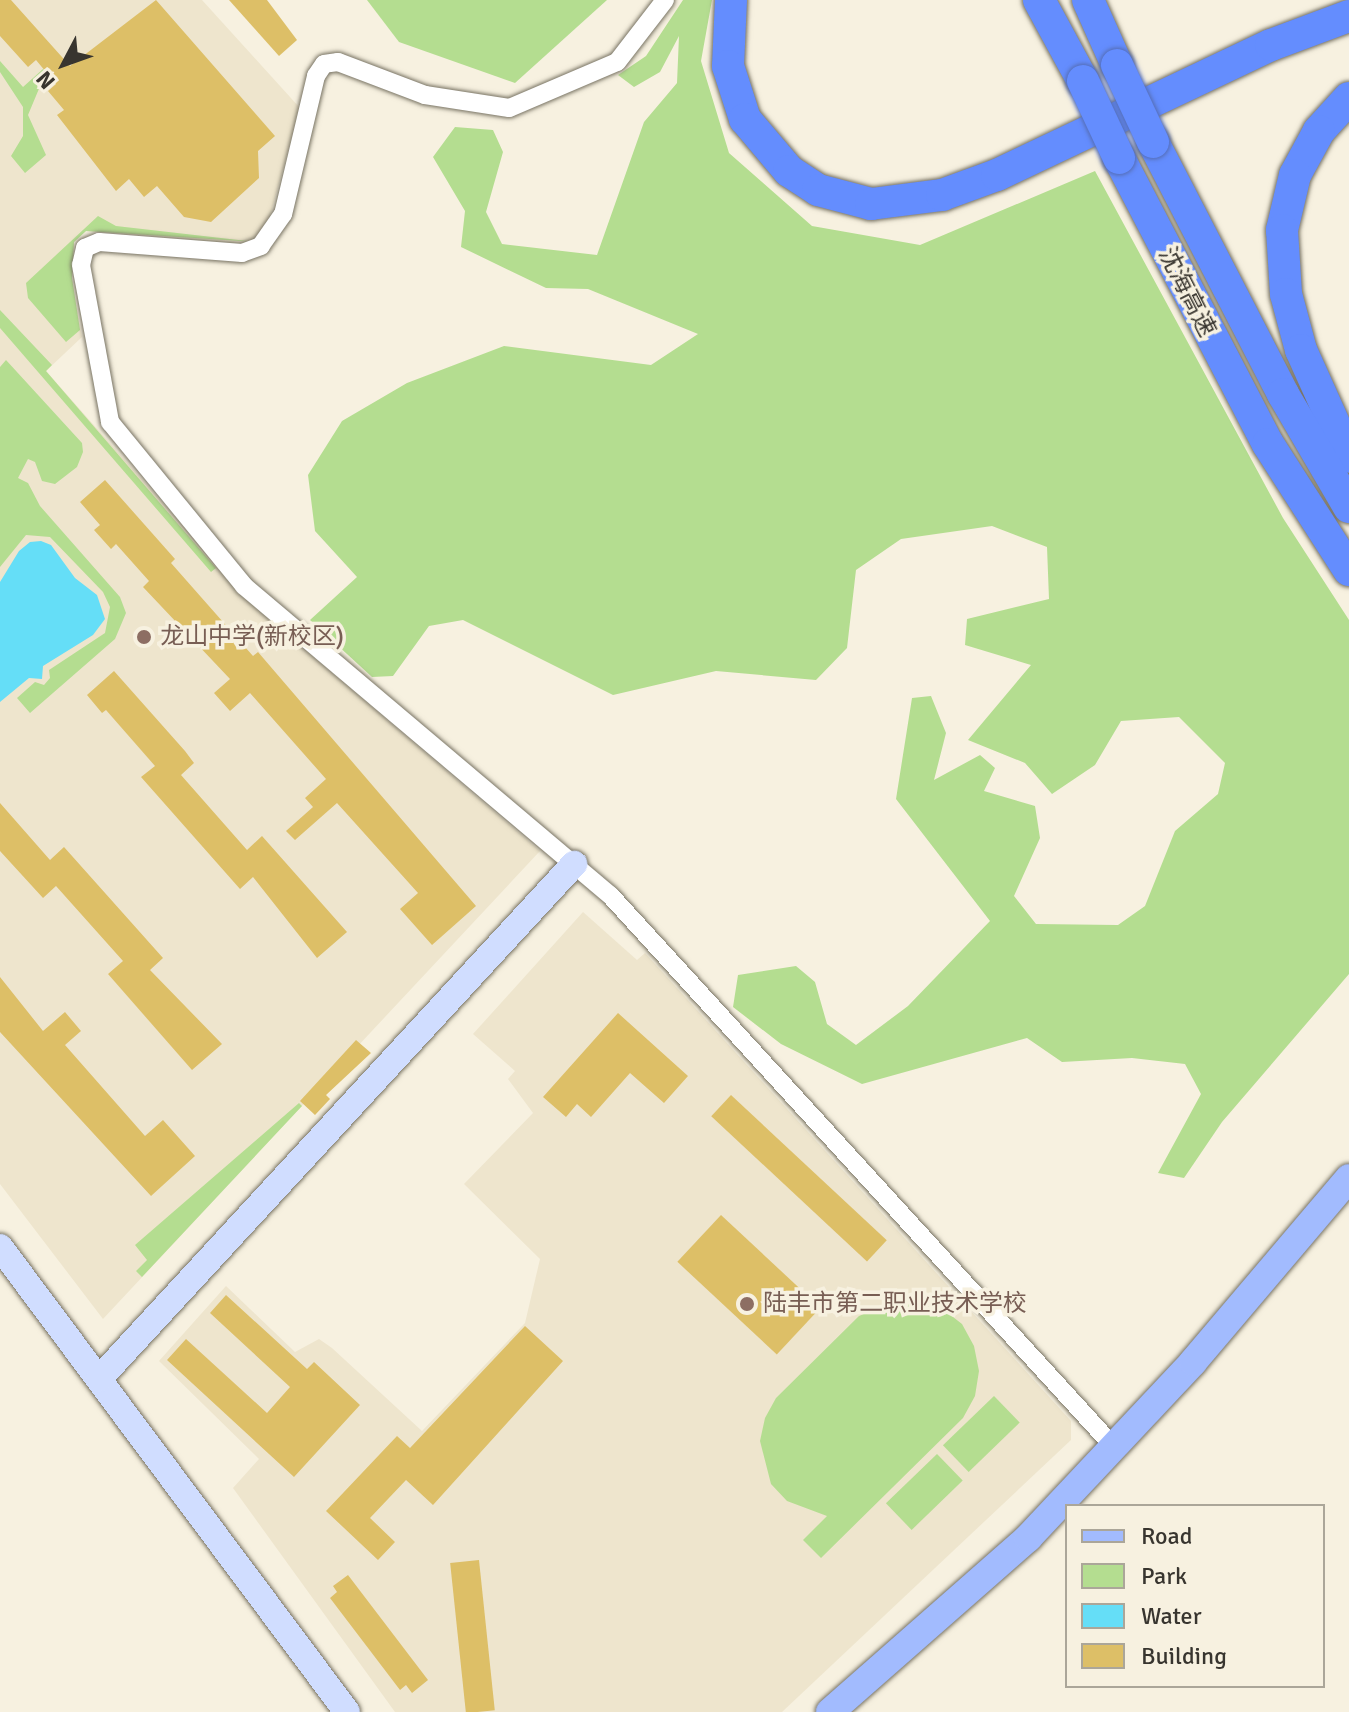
<!DOCTYPE html>
<meta charset="utf-8">
<style>
body{margin:0}
#map{position:relative;width:1349px;height:1712px;overflow:hidden;background:#f7f1e0;font-family:Signika,"Noto Sans SC",sans-serif}
div>[style]{position:absolute}
.built>*{inset:0;background:#eee5cd}
.green>*{inset:0;background:#b4dd90;transform-origin:0 0}
.water>*{inset:0;background:#65def7}
.building>*{inset:0;background:#ddbf67;transform-origin:0 0}
.roads{filter:drop-shadow(0 0 2px #787363) drop-shadow(0 0 2px #787363)}
.street>*{height:18px;margin:-9px;padding:0 9px;transform-origin:9px;border-radius:9px;background:#fff}
.secondary>*{height:26px;margin:-13px;padding:0 13px;transform-origin:13px;border-radius:13px;background:#d0ddff}
.primary>*{height:28px;margin:-14px;padding:0 14px;transform-origin:14px;border-radius:14px;background:#a2bbfe}
.highway>*{height:32px;margin:-16px;padding:0 16px;transform-origin:16px;border-radius:16px;background:#648dfe}
.bridges{filter:drop-shadow(0 0 2px #556eb6) drop-shadow(0 0 2px #556eb6)}
.highway-bridge>*{height:32px;margin:-16px;padding:0 16px;transform-origin:16px;border-radius:16px;background:#648dfe}
.dots>*{width:22px;height:22px;translate:-50% -50%;box-sizing:border-box;border:4px solid #f7f1e0;border-radius:50%}
span{translate:-50% -50%;white-space:nowrap;text-align:center;line-height:1.15;-webkit-text-stroke:7px #f7f1e0;paint-order:stroke}
.street-label{font-size:24px;color:#38352f}
.education-label{font-size:24px;color:#785e54}
.left{translate:0 -50%;text-align:left}
.legend{position:absolute;left:1065px;top:1504px;width:260px;height:184px;box-sizing:border-box;background:#f7f1e0;border:2px solid #aba699;margin:0;padding:10px 14px;list-style:none;font-size:24px;color:#38352f}
.legend li{display:flex;align-items:center;gap:16px;height:40px}
.legend b{width:40px;border:2px solid #aba699}
.north{position:absolute;left:24px;top:24px;width:80px;height:80px;-webkit-text-stroke:6px #f7f1e0;paint-order:stroke;rotate:229deg;font-size:22px;font-weight:700;line-height:32px;text-align:center;color:#38352f}
.north::after{content:'';display:block;margin:auto;width:28px;height:36px;background:#38352f;clip-path:polygon(50% 0,100% 100%,50% 72%,0 100%)}
</style>
<div id="map">
<div class="built">
<div style="clip-path:polygon(0 0,202px 0,300px 108px,265px 234px,244px 244px,86px 231px,74px 242px,72px 278px,82px 337px,46px 371px,255px 607px,540px 851px,103px 1319px,0 1184px)"></div>
<div style="clip-path:polygon(583px 912px,637px 960px,645px 953px,1071px 1421px,1071px 1440px,782px 1712px,395px 1712px,233px 1488px,259px 1459px,159px 1361px,226px 1286px,295px 1352px,319px 1339px,332px 1348px,422px 1431px,525px 1323px,540px 1259px,464px 1184px,533px 1113px,508px 1079px,515px 1071px,473px 1034px)"></div>
</div>
<div class="green">
<div style="clip-path:polygon(367px 0,607px 0,515px 83px,399px 42px)"></div>
<div style="clip-path:polygon(683px 0,712px 0,701px 61px,729px 153px,812px 226px,920px 245px,1095px 171px,1283px 518px,1349px 620px,1349px 974px,1222px 1122px,1184px 1178px,1158px 1173px,1201px 1094px,1185px 1064px,1132px 1058px,1062px 1062px,1027px 1038px,862px 1084px,781px 1044px,733px 1007px,738px 975px,796px 966px,815px 982px,827px 1024px,856px 1045px,908px 1006px,990px 921px,896px 799px,912px 698px,931px 696px,946px 733px,934px 780px,980px 755px,995px 768px,984px 791px,1035px 806px,1040px 838px,1014px 896px,1036px 924px,1118px 925px,1145px 906px,1175px 831px,1218px 794px,1225px 763px,1179px 717px,1121px 721px,1095px 765px,1052px 794px,1025px 763px,968px 740px,1031px 665px,965px 645px,967px 619px,1049px 599px,1047px 547px,992px 526px,901px 539px,856px 570px,847px 648px,816px 680px,716px 671px,613px 695px,463px 620px,429px 626px,393px 676px,372px 677px,310px 620px,357px 577px,315px 531px,308px 475px,342px 421px,407px 383px,504px 346px,651px 365px,698px 334px,588px 289px,546px 288px,461px 247px,465px 211px,433px 157px,455px 127px,493px 130px,503px 152px,486px 212px,502px 244px,597px 255px,644px 122px,677px 83px,679px 36px,660px 72px,634px 87px,618px 75px,646px 56px)"></div>
<div style="clip-path:polygon(0 61px,23px 87px,43px 69px,46px 72px,28px 115px,46px 155px,25px 173px,11px 156px,23px 136px,23px 107px,0 72px)"></div>
<div style="clip-path:polygon(98px 216px,116px 226px,256px 242px,86px 231px,74px 242px,72px 278px,80px 330px,66px 342px,28px 298px,26px 283px)"></div>
<div style="clip-path:polygon(0 310px,52px 365px,46px 371px,216px 568px,211px 572px,0 328px)"></div>
<div style="clip-path:polygon(6px 360px,82px 443px,83px 452px,77px 467px,55px 484px,42px 481px,35px 462px,28px 459px,18px 478px,28px 483px,40px 506px,120px 597px,126px 613px,115px 639px,30px 713px,17px 698px,35px 682px,44px 685px,50px 678px,49px 670px,105px 633px,110px 607px,103px 592px,50px 537px,26px 535px,0 567px,0 367px)"></div>
<div style="clip-path:polygon(299px 1103px,302px 1106px,142px 1277px,136px 1271px,147px 1260px,135px 1245px)"></div>
<div style="clip-path:polygon(900px 1299px,944px 1310px,962px 1324px,974px 1346px,979px 1371px,975px 1396px,963px 1418px,821px 1558px,803px 1540px,827px 1516px,787px 1501px,771px 1484px,760px 1441px,765px 1418px,776px 1398px,859px 1316px)"></div>
<div style="left:994px;top:1396px;width:37px;height:71px;rotate:46deg"></div>
<div style="left:937px;top:1454px;width:37px;height:71px;rotate:46deg"></div>
</div>
<div class="water">
<div style="clip-path:polygon(41px 541px,51px 545px,75px 578px,97px 595px,105px 619px,93px 635px,43px 666px,42px 679px,29px 678px,0 702px,0 582px,19px 551px,30px 542px)"></div>
</div>
<div class="building">
<div style="clip-path:polygon(0 0,11px 0,70px 66px,156px 0,275px 136px,258px 151px,259px 178px,211px 222px,184px 217px,157px 186px,144px 197px,129px 179px,116px 191px,57px 115px,64px 110px,48px 91px,56px 84px,36px 60px,28px 67px,0 36px)"></div>
<div style="clip-path:polygon(229px 0,267px 0,297px 40px,279px 56px)"></div>
<div style="clip-path:polygon(105px 480px,175px 559px,171px 563px,253px 656px,258px 652px,476px 906px,432px 945px,400px 909px,418px 893px,337px 803px,295px 840px,286px 831px,313px 807px,305px 798px,326px 779px,250px 693px,230px 711px,214px 693px,230px 679px,143px 587px,149px 581px,116px 544px,111px 549px,94px 530px,100px 525px,80px 502px)"></div>
<div style="clip-path:polygon(114px 671px,185px 751px,194px 763px,181px 775px,247px 850px,262px 836px,347px 932px,317px 958px,253px 877px,240px 889px,141px 777px,155px 766px,106px 710px,102px 713px,87px 695px)"></div>
<div style="clip-path:polygon(0 803px,50px 860px,64px 847px,163px 958px,150px 970px,222px 1044px,192px 1070px,108px 974px,123px 961px,56px 886px,43px 898px,0 851px)"></div>
<div style="clip-path:polygon(0 977px,43px 1031px,65px 1012px,81px 1031px,65px 1045px,145px 1136px,163px 1120px,195px 1156px,151px 1196px,0 1032px)"></div>
<div style="clip-path:polygon(618px 1013px,688px 1076px,664px 1103px,630px 1073px,591px 1117px,577px 1104px,566px 1117px,543px 1097px)"></div>
<div style="clip-path:polygon(356px 1040px,371px 1053px,326px 1095px,330px 1099px,315px 1115px,300px 1101px)"></div>
<div style="left:731px;top:1095px;width:213px;height:29px;rotate:43deg"></div>
<div style="left:721px;top:1215px;width:136px;height:64px;rotate:43deg"></div>
<div style="clip-path:polygon(226px 1295px,307px 1369px,314px 1362px,360px 1405px,294px 1477px,167px 1360px,186px 1339px,267px 1413px,290px 1387px,210px 1313px)"></div>
<div style="clip-path:polygon(525px 1326px,563px 1361px,433px 1505px,406px 1480px,370px 1518px,395px 1542px,378px 1560px,326px 1511px,397px 1436px,410px 1448px)"></div>
<div style="left:479px;top:1560px;width:151px;height:29px;rotate:84deg"></div>
<div style="clip-path:polygon(348px 1575px,428px 1680px,412px 1693px,406px 1685px,400px 1690px,330px 1598px,337px 1592px,333px 1586px)"></div>
</div>
<div class="roads">
<div class="street">
<div style="left:665px;top:0;width:78px;rotate:127.7deg"></div>
<div style="left:617px;top:62px;width:117px;rotate:156.9deg"></div>
<div style="left:509px;top:108px;width:85px;rotate:-171.2deg"></div>
<div style="left:425px;top:95px;width:93px;rotate:-159.2deg"></div>
<div style="left:338px;top:62px;width:14px;rotate:172deg"></div>
<div style="left:324px;top:64px;width:14px;rotate:124deg"></div>
<div style="left:316px;top:76px;width:142px;rotate:103.4deg"></div>
<div style="left:283px;top:214px;width:39px;rotate:125deg"></div>
<div style="left:261px;top:246px;width:20px;rotate:160deg"></div>
<div style="left:242px;top:253px;width:143px;rotate:-175.6deg"></div>
<div style="left:99px;top:242px;width:15px;rotate:157deg"></div>
<div style="left:85px;top:248px;width:17px;rotate:103deg"></div>
<div style="left:81px;top:265px;width:160px;rotate:79.5deg"></div>
<div style="left:110px;top:422px;width:212px;rotate:50.7deg"></div>
<div style="left:244px;top:586px;width:479px;rotate:40.2deg"></div>
<div style="left:610px;top:895px;width:747px;rotate:47.6deg"></div>
</div>
<div class="secondary">
<div style="left:0;top:1247px;width:580px;rotate:53.27deg"></div>
<div style="left:99px;top:1379px;width:701px;rotate:-47.31deg"></div>
</div>
<div class="primary">
<div style="left:830px;top:1712px;width:264px;rotate:-41.3deg"></div>
<div style="left:1028px;top:1538px;width:241px;rotate:-46.8deg"></div>
<div style="left:1193px;top:1362px;width:241px;rotate:-49.7deg"></div>
</div>
<div class="highway">
<div style="left:731px;top:0;width:66px;rotate:92.6deg"></div>
<div style="left:728px;top:66px;width:56px;rotate:72.2deg"></div>
<div style="left:745px;top:119px;width:68px;rotate:49.8deg"></div>
<div style="left:789px;top:171px;width:35px;rotate:33deg"></div>
<div style="left:818px;top:190px;width:55px;rotate:14.8deg"></div>
<div style="left:871px;top:204px;width:72px;rotate:-7.2deg"></div>
<div style="left:942px;top:195px;width:59px;rotate:-20deg"></div>
<div style="left:997px;top:175px;width:303px;rotate:-25.4deg"></div>
<div style="left:1271px;top:45px;width:83px;rotate:-20.4deg"></div>
<div style="left:1039px;top:0;width:92px;rotate:61.5deg"></div>
<div style="left:1088px;top:0;width:71px;rotate:66deg"></div>
<div style="left:1349px;top:98px;width:45px;rotate:132.3deg"></div>
<div style="left:1319px;top:131px;width:50px;rotate:118.6deg"></div>
<div style="left:1295px;top:175px;width:57px;rotate:103.3deg"></div>
<div style="left:1282px;top:230px;width:64px;rotate:86.4deg"></div>
<div style="left:1286px;top:294px;width:58px;rotate:75deg"></div>
<div style="left:1301px;top:350px;width:117px;rotate:65.8deg"></div>
<div style="left:1153px;top:142px;width:284px;rotate:62.7deg"></div>
<div style="left:1283px;top:394px;width:131px;rotate:59.7deg"></div>
<div style="left:1119px;top:158px;width:322px;rotate:62.5deg"></div>
<div style="left:1268px;top:444px;width:150px;rotate:57.3deg"></div>
</div>
</div>
<div class="bridges">
<div class="highway-bridge">
<div style="left:1117px;top:65px;width:85px;rotate:64.9deg"></div>
<div style="left:1083px;top:81px;width:85px;rotate:64.9deg"></div>
</div>
</div>
<div class="dots">
<div style="left:144px;top:637px;background:#8d6e63"></div>
<div style="left:747px;top:1304px;background:#8d6e63"></div>
</div>
<div class="street-label">
<span style="left:1187px;top:292px;rotate:63deg">沈海高速</span>
</div>
<div class="education-label">
<span class="left" style="left:160px;top:637px">龙山中学(新校区)</span>
<span class="left" style="left:763px;top:1304px">陆丰市第二职业技术学校</span>
</div>
<ul class="legend">
<li><b style="height:10px;background:#a2bbfe"></b>Road</li>
<li><b style="height:22px;background:#b4dd90"></b>Park</li>
<li><b style="height:22px;background:#65def7"></b>Water</li>
<li><b style="height:22px;background:#ddbf67"></b>Building</li>
</ul>
<div class="north">N</div>
</div>
